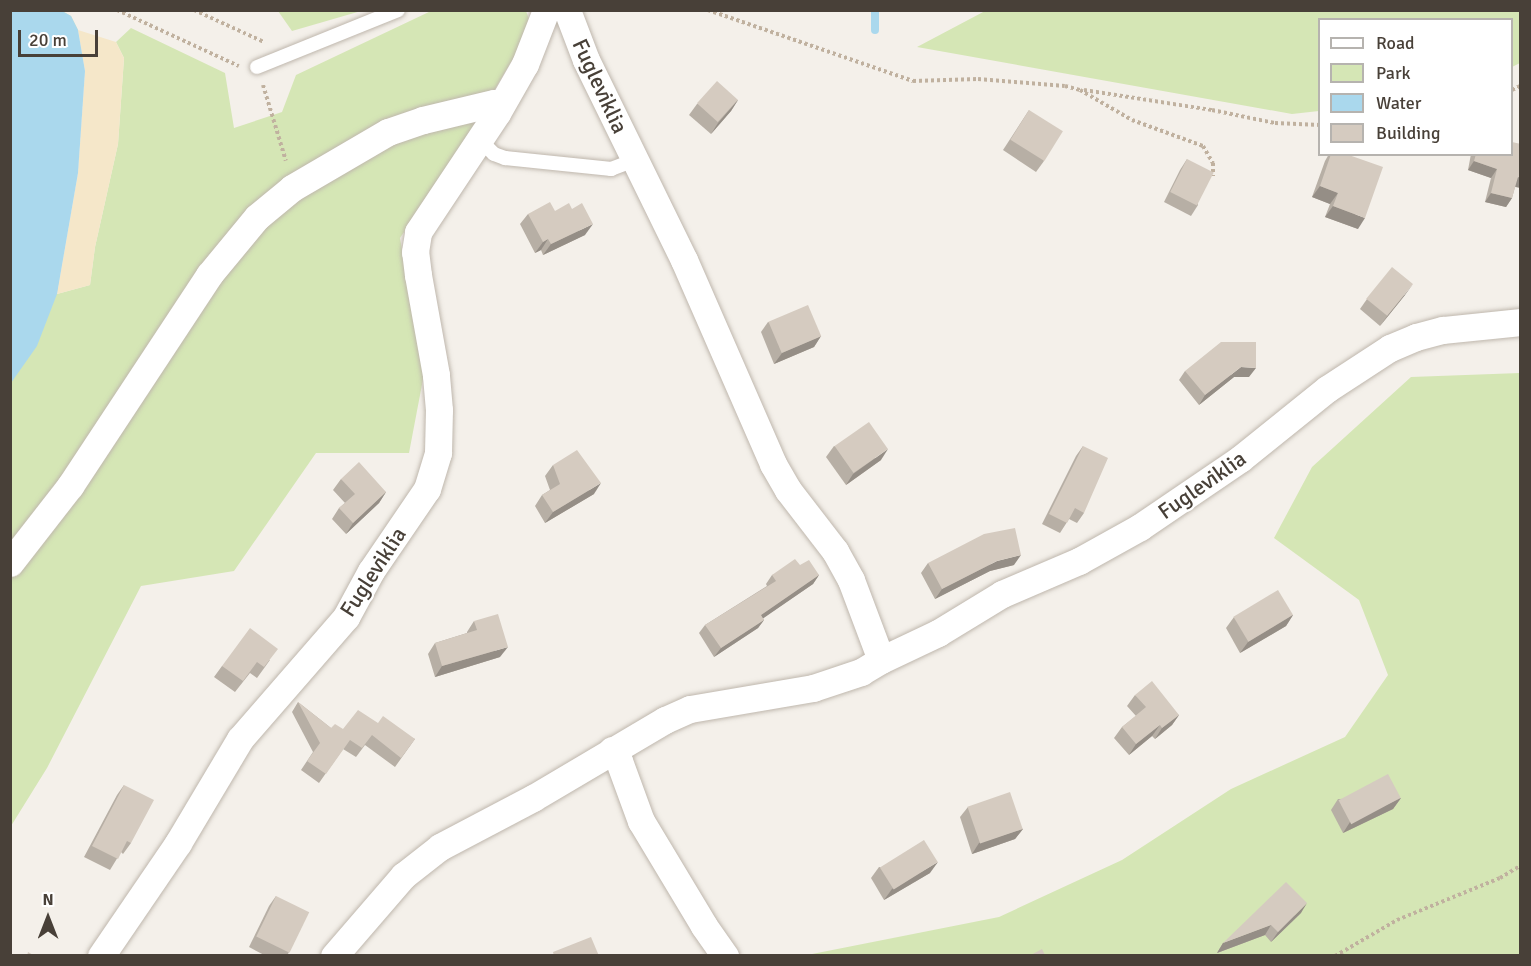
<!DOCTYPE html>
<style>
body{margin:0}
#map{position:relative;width:1531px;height:966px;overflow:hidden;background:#f4f0ea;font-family:Signika,sans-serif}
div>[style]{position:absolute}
.green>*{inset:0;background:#d5e6b5}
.sand>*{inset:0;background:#f5e7c9}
.water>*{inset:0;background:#aad8ed}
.stream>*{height:8px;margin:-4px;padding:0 4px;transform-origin:4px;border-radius:4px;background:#aad8ed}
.path>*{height:4px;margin-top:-2px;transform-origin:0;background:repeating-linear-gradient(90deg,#c0b19f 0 3px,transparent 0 6px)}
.roads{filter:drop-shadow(0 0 2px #bfb7ad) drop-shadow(0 0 2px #bfb7ad)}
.lane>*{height:14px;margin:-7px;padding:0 7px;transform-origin:7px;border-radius:7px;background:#fff}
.street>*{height:27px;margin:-13.5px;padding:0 13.5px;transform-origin:13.5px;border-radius:13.5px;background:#fff}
.wall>*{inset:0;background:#b7afa5}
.shaded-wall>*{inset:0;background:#958e86}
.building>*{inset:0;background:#d5cbc0;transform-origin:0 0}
span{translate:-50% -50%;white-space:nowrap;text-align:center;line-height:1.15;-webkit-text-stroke:4.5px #fff;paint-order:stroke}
.street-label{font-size:22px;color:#484038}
.frame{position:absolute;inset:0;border:12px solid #484038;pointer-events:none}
.legend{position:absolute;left:1318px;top:18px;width:195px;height:138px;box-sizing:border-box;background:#fff;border:2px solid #b6b3af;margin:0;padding:8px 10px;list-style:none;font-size:18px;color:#484038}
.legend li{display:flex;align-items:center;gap:12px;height:30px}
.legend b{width:30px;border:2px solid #b6b3af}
.north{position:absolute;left:18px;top:888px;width:60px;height:60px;-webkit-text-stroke:4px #fff;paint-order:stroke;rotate:0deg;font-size:16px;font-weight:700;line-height:24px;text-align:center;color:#484038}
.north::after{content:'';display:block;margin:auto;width:21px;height:27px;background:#484038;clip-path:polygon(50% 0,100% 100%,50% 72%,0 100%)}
.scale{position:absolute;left:18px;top:30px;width:80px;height:27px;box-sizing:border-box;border:3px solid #484038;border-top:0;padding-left:8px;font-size:18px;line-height:21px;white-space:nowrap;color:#484038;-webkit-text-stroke:4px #fff;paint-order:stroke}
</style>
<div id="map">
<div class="green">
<div style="clip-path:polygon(11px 11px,62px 11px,71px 16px,78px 30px,61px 266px,57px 294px,90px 285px,95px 247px,118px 144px,124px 58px,116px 42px,131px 28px,225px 73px,234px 128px,282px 112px,296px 75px,431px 11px,526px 11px,532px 27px,453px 159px,400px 238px,424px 374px,409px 453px,316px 453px,234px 571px,141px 586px,47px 768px,11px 826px)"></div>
<div style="clip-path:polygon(278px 11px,361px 11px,292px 31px)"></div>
<div style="clip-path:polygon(985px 11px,1520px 11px,1520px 63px,1512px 67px,1512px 20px,1320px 20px,1319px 111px,1292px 114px,917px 47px)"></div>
<div style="clip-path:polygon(1520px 373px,1520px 955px,802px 956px,999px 917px,1122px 860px,1231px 789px,1345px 737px,1388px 675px,1359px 600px,1274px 538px,1312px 467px,1411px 377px)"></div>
</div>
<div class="sand">
<div style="clip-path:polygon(78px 30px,116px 42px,124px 58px,118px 144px,95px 247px,90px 285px,57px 294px,78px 173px,85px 71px)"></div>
</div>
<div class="water">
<div style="clip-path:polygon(11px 10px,62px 11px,71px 16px,78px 30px,85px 71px,78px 173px,57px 294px,37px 346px,11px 383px)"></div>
</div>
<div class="stream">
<div style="left:875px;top:30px;width:20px;rotate:-90deg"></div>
</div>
<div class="path">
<div style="left:117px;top:10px;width:134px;rotate:24.7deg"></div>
<div style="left:194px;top:10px;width:77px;rotate:24.6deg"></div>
<div style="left:708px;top:10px;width:217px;rotate:19.1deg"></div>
<div style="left:913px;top:81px;width:65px;rotate:-1.8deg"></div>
<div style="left:978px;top:79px;width:87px;rotate:4.6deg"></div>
<div style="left:1065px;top:86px;width:16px;rotate:15deg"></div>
<div style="left:1080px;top:90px;width:60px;rotate:30deg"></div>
<div style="left:1132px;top:120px;width:76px;rotate:20.1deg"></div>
<div style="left:1203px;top:146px;width:20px;rotate:60deg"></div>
<div style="left:1213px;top:163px;width:13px;rotate:90deg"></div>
<div style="left:263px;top:85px;width:79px;rotate:73.2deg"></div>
<div style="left:1084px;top:90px;width:130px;rotate:8.9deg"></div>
<div style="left:1212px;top:110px;width:64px;rotate:11.7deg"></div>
<div style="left:1275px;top:123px;width:45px;rotate:2.5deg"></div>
<div style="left:1512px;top:90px;width:9px;rotate:-27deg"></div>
<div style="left:1335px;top:956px;width:72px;rotate:-30.1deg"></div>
<div style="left:1397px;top:920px;width:111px;rotate:-22.2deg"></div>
<div style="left:1500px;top:878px;width:23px;rotate:-31deg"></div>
</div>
<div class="roads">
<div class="lane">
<div style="left:257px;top:67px;width:152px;rotate:-22deg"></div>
<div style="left:481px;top:141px;width:18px;rotate:45deg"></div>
<div style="left:494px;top:154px;width:12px;rotate:20deg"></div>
<div style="left:505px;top:158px;width:107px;rotate:5.9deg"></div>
<div style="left:611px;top:169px;width:26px;rotate:-21deg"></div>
</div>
<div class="street">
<div style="left:567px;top:10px;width:53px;rotate:69.2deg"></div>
<div style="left:586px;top:60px;width:223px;rotate:63.9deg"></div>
<div style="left:684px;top:260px;width:223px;rotate:66.4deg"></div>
<div style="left:773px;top:464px;width:30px;rotate:60deg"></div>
<div style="left:788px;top:490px;width:77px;rotate:52.4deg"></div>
<div style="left:835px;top:551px;width:33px;rotate:61deg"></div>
<div style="left:851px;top:580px;width:85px;rotate:69.4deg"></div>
<div style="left:10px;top:563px;width:98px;rotate:-52.1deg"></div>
<div style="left:70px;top:486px;width:253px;rotate:-56.6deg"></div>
<div style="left:209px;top:275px;width:75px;rotate:-50.4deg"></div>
<div style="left:257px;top:217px;width:45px;rotate:-39.6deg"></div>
<div style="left:292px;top:188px;width:111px;rotate:-30.3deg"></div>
<div style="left:388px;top:132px;width:37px;rotate:-19deg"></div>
<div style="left:423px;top:120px;width:73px;rotate:-13.5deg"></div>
<div style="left:494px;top:103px;width:7px;rotate:16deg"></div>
<div style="left:612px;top:750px;width:13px;rotate:58deg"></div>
<div style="left:619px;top:761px;width:64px;rotate:69.9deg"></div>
<div style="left:641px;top:821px;width:122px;rotate:59deg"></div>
<div style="left:704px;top:926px;width:37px;rotate:55deg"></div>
<div style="left:101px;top:956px;width:137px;rotate:-55.7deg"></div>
<div style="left:178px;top:843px;width:121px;rotate:-59.2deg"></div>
<div style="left:240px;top:739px;width:162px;rotate:-49deg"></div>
<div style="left:346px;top:617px;width:52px;rotate:-61.5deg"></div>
<div style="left:371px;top:571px;width:99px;rotate:-55.7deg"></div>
<div style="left:427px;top:489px;width:38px;rotate:-73deg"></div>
<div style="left:438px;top:453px;width:43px;rotate:-88.7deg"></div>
<div style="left:439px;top:410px;width:35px;rotate:-95deg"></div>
<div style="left:436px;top:375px;width:102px;rotate:-100.2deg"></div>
<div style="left:418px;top:275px;width:23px;rotate:-97deg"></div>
<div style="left:415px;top:252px;width:20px;rotate:-81deg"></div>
<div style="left:418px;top:232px;width:143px;rotate:-56.4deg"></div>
<div style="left:497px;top:113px;width:56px;rotate:-60.3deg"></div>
<div style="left:525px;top:64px;width:58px;rotate:-68.7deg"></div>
<div style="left:334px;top:956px;width:106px;rotate:-49.2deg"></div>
<div style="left:403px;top:876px;width:47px;rotate:-38.1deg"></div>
<div style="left:440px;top:847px;width:105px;rotate:-27.8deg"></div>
<div style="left:533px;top:798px;width:153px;rotate:-30.6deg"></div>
<div style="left:665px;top:720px;width:27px;rotate:-24deg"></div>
<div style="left:690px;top:709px;width:125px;rotate:-9.7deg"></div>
<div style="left:813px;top:688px;width:51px;rotate:-18.4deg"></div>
<div style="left:861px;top:672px;width:23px;rotate:-31deg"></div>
<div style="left:881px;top:660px;width:63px;rotate:-25.3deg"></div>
<div style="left:938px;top:633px;width:75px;rotate:-31.4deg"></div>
<div style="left:1002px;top:594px;width:84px;rotate:-23.2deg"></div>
<div style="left:1079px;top:561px;width:70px;rotate:-29.1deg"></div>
<div style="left:1140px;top:527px;width:121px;rotate:-34.2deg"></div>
<div style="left:1240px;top:459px;width:112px;rotate:-38.8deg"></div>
<div style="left:1327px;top:389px;width:75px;rotate:-33.1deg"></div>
<div style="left:1390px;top:348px;width:28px;rotate:-23deg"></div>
<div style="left:1416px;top:337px;width:28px;rotate:-15deg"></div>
<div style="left:1443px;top:330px;width:77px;rotate:-5.9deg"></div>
</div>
</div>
<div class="wall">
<div style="clip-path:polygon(738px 100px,731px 111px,711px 134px,689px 115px,697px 104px)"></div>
<div style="clip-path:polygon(1029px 110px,1044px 161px,1036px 172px,1003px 150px)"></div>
<div style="clip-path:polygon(1521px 144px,1521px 188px,1515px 187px,1512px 198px,1506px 207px,1485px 202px,1491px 178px,1468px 170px,1471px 154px,1512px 154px)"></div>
<div style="clip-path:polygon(1329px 154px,1346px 154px,1358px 229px,1325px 217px,1330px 204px,1312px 197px,1325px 161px)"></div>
<div style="clip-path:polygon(1187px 159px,1198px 205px,1191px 216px,1164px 202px,1180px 170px)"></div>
<div style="clip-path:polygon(555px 211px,585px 235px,543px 255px,541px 250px,535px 253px,520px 224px,528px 214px)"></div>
<div style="clip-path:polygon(1405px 295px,1380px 326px,1360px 309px,1367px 299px)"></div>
<div style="clip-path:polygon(768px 322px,821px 336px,814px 347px,774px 364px,761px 332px)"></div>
<div style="clip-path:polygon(1185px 371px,1249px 377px,1234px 377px,1199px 405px,1179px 380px)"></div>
<div style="clip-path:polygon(834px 446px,881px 460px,846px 485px,826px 457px)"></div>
<div style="clip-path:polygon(1083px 446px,1084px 513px,1077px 523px,1069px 519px,1060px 533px,1042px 524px,1076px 456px)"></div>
<div style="clip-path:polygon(553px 465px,594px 494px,545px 523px,535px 506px,542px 495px,550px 490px,545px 476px)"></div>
<div style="clip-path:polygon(341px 479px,386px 492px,379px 503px,346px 534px,332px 519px,339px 508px,345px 503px,333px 490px)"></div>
<div style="clip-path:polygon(928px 563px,1014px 565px,990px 571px,935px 599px,921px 573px)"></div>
<div style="clip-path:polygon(800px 565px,819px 575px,813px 584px,763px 618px,764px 620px,758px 628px,714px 657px,699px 633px,705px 625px,767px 586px,766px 584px,772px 575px)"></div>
<div style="clip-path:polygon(1293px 615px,1286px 626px,1240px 653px,1226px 628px,1234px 617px)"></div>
<div style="clip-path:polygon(474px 621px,500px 657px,435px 677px,428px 654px,435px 643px,467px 633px,467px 632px)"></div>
<div style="clip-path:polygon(270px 660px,257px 678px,250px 673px,235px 692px,214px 677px,222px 666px)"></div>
<div style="clip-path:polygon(1135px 695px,1179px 715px,1172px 725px,1155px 739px,1152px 736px,1129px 755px,1114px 738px,1122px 727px,1136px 716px,1127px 706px)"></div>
<div style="clip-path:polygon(298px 702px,331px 728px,343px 729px,378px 723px,415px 739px,395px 767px,365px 745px,356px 757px,343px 749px,319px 783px,301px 770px,313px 752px,292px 712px)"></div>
<div style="clip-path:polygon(124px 785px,131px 843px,123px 854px,121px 852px,110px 870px,84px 857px,117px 795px)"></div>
<div style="clip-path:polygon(1401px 798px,1393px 809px,1343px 833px,1331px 810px,1338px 799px)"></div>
<div style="clip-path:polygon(968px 807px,1023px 829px,1015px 839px,972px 854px,960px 817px)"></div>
<div style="clip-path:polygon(879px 867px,930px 873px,884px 900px,871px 878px)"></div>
<div style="clip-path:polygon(276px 896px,289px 952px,287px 956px,266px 956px,249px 947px,269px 906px)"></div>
<div style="clip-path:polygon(1301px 913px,1271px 942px,1265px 935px,1217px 953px,1223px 943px)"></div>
</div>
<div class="shaded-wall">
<div style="clip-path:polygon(738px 100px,731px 111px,711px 134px,718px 123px)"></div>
<div style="clip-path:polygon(1474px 161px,1497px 169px,1491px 178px,1468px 170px)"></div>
<div style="clip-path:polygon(1518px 177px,1521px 178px,1521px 188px,1512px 186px)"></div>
<div style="clip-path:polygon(1320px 186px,1338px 193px,1330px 204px,1312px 197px)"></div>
<div style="clip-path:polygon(1491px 193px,1512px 198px,1506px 207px,1485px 202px)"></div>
<div style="clip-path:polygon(1333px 206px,1365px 218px,1358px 229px,1325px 217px)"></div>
<div style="clip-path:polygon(593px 224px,585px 235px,543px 255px,551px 244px)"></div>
<div style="clip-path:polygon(548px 239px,541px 250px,535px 253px,543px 242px)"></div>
<div style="clip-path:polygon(1413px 284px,1405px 295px,1380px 326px,1388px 315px)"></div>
<div style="clip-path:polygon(821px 336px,814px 347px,774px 364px,782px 353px)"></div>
<div style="clip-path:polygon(1241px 367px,1256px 368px,1249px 377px,1234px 377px,1199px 405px,1205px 395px)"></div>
<div style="clip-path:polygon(888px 449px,881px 460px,846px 485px,853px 474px)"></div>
<div style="clip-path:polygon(601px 483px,594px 494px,545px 523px,553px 512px)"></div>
<div style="clip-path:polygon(386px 492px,379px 503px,346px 534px,353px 523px)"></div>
<div style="clip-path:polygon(1021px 555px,1014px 565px,990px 571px,935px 599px,942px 589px,997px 561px)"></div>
<div style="clip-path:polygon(819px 575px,813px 584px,755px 624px,761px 615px)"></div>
<div style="clip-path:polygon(1293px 615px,1286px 626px,1240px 653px,1248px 642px)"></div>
<div style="clip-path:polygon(764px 620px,758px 628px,714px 657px,721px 648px)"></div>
<div style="clip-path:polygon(508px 647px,500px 657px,435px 677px,442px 666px)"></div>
<div style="clip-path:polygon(1179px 715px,1172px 725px,1155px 739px,1162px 728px)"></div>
<div style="clip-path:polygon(1160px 725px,1152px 736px,1129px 755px,1136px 744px)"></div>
<div style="clip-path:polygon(1401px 798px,1393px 809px,1343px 833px,1350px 822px)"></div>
<div style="clip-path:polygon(1023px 829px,1015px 839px,972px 854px,979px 843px)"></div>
<div style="clip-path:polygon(938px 862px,930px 873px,884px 900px,892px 889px)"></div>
<div style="clip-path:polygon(1307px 903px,1301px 913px,1271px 942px,1278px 932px)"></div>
<div style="clip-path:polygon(1271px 925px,1265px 935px,1217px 953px,1223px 943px)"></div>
</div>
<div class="building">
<div style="left:717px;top:81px;width:28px;height:30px;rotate:42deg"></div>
<div style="left:1029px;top:110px;width:40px;height:35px;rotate:32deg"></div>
<div style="clip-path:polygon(1512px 142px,1521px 144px,1521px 178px,1518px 177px,1512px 198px,1491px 193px,1497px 169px,1474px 161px,1476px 154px,1512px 154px)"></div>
<div style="clip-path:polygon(1331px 154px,1346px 154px,1383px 167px,1365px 218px,1333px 206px,1338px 193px,1320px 186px)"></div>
<div style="left:1187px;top:159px;width:30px;height:37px;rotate:27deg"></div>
<div style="clip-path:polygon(550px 202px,555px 211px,569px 203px,572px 209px,582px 203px,593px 224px,551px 244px,548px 239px,543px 242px,528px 214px)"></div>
<div style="left:1392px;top:267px;width:27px;height:41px;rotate:39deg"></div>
<div style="left:808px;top:305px;width:34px;height:43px;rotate:67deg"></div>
<div style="clip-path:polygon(1221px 342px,1256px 342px,1256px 368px,1241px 367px,1205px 395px,1185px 371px)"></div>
<div style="left:869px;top:422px;width:33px;height:42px;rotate:55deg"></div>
<div style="clip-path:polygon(1083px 446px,1108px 458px,1084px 513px,1075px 508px,1067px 523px,1049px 514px)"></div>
<div style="clip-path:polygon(577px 450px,601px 483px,553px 512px,542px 495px,560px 484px,553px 465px)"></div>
<div style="clip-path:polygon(359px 462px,386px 492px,353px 523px,339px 508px,355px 494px,341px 479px)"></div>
<div style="clip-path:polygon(1015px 528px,1021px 555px,997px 561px,942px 589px,928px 563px,984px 534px)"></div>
<div style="clip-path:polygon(795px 559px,800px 565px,809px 560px,819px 575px,761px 615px,764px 620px,721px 648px,705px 625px,776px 581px,772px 575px)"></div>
<div style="left:1278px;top:590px;width:29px;height:52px;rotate:59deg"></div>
<div style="clip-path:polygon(498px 614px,508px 647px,442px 666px,435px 643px,477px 630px,474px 621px)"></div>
<div style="clip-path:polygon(250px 628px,278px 649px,264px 667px,257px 662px,243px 681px,222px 666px)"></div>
<div style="clip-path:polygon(1152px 681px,1179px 715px,1162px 728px,1160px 725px,1136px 744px,1122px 727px,1146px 707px,1135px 695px)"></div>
<div style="clip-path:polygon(298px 702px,331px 728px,335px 724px,343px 729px,358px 710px,378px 723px,383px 716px,415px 739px,401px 758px,372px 735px,362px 748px,350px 740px,326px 774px,307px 761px,320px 743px)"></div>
<div style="left:1388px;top:774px;width:27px;height:56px;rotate:62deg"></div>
<div style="clip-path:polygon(124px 785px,154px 800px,131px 843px,127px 841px,118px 859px,92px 846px)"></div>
<div style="left:1010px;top:792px;width:39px;height:45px;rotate:71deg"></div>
<div style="left:924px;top:840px;width:26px;height:52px;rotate:58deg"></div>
<div style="clip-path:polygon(1286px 882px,1307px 903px,1278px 932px,1271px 925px,1223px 943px)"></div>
<div style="left:276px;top:896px;width:37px;height:45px;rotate:26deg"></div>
<div style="clip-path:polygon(591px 937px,599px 956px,554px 956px,553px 952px)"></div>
<div style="clip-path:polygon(1042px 949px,1045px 955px,1044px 956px,1029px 956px)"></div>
<div style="clip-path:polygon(28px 952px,35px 956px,27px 956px)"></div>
</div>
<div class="street-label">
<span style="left:600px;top:86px;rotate:65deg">Fugleviklia</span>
<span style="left:1202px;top:485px;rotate:-35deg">Fugleviklia</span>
<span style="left:373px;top:572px;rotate:-57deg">Fugleviklia</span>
</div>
<div class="frame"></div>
<ul class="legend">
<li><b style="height:8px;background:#fff"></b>Road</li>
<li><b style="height:16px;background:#d5e6b5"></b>Park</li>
<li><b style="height:16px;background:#aad8ed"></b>Water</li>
<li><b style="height:16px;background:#d5cbc0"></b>Building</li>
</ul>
<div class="north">N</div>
<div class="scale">20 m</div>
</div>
